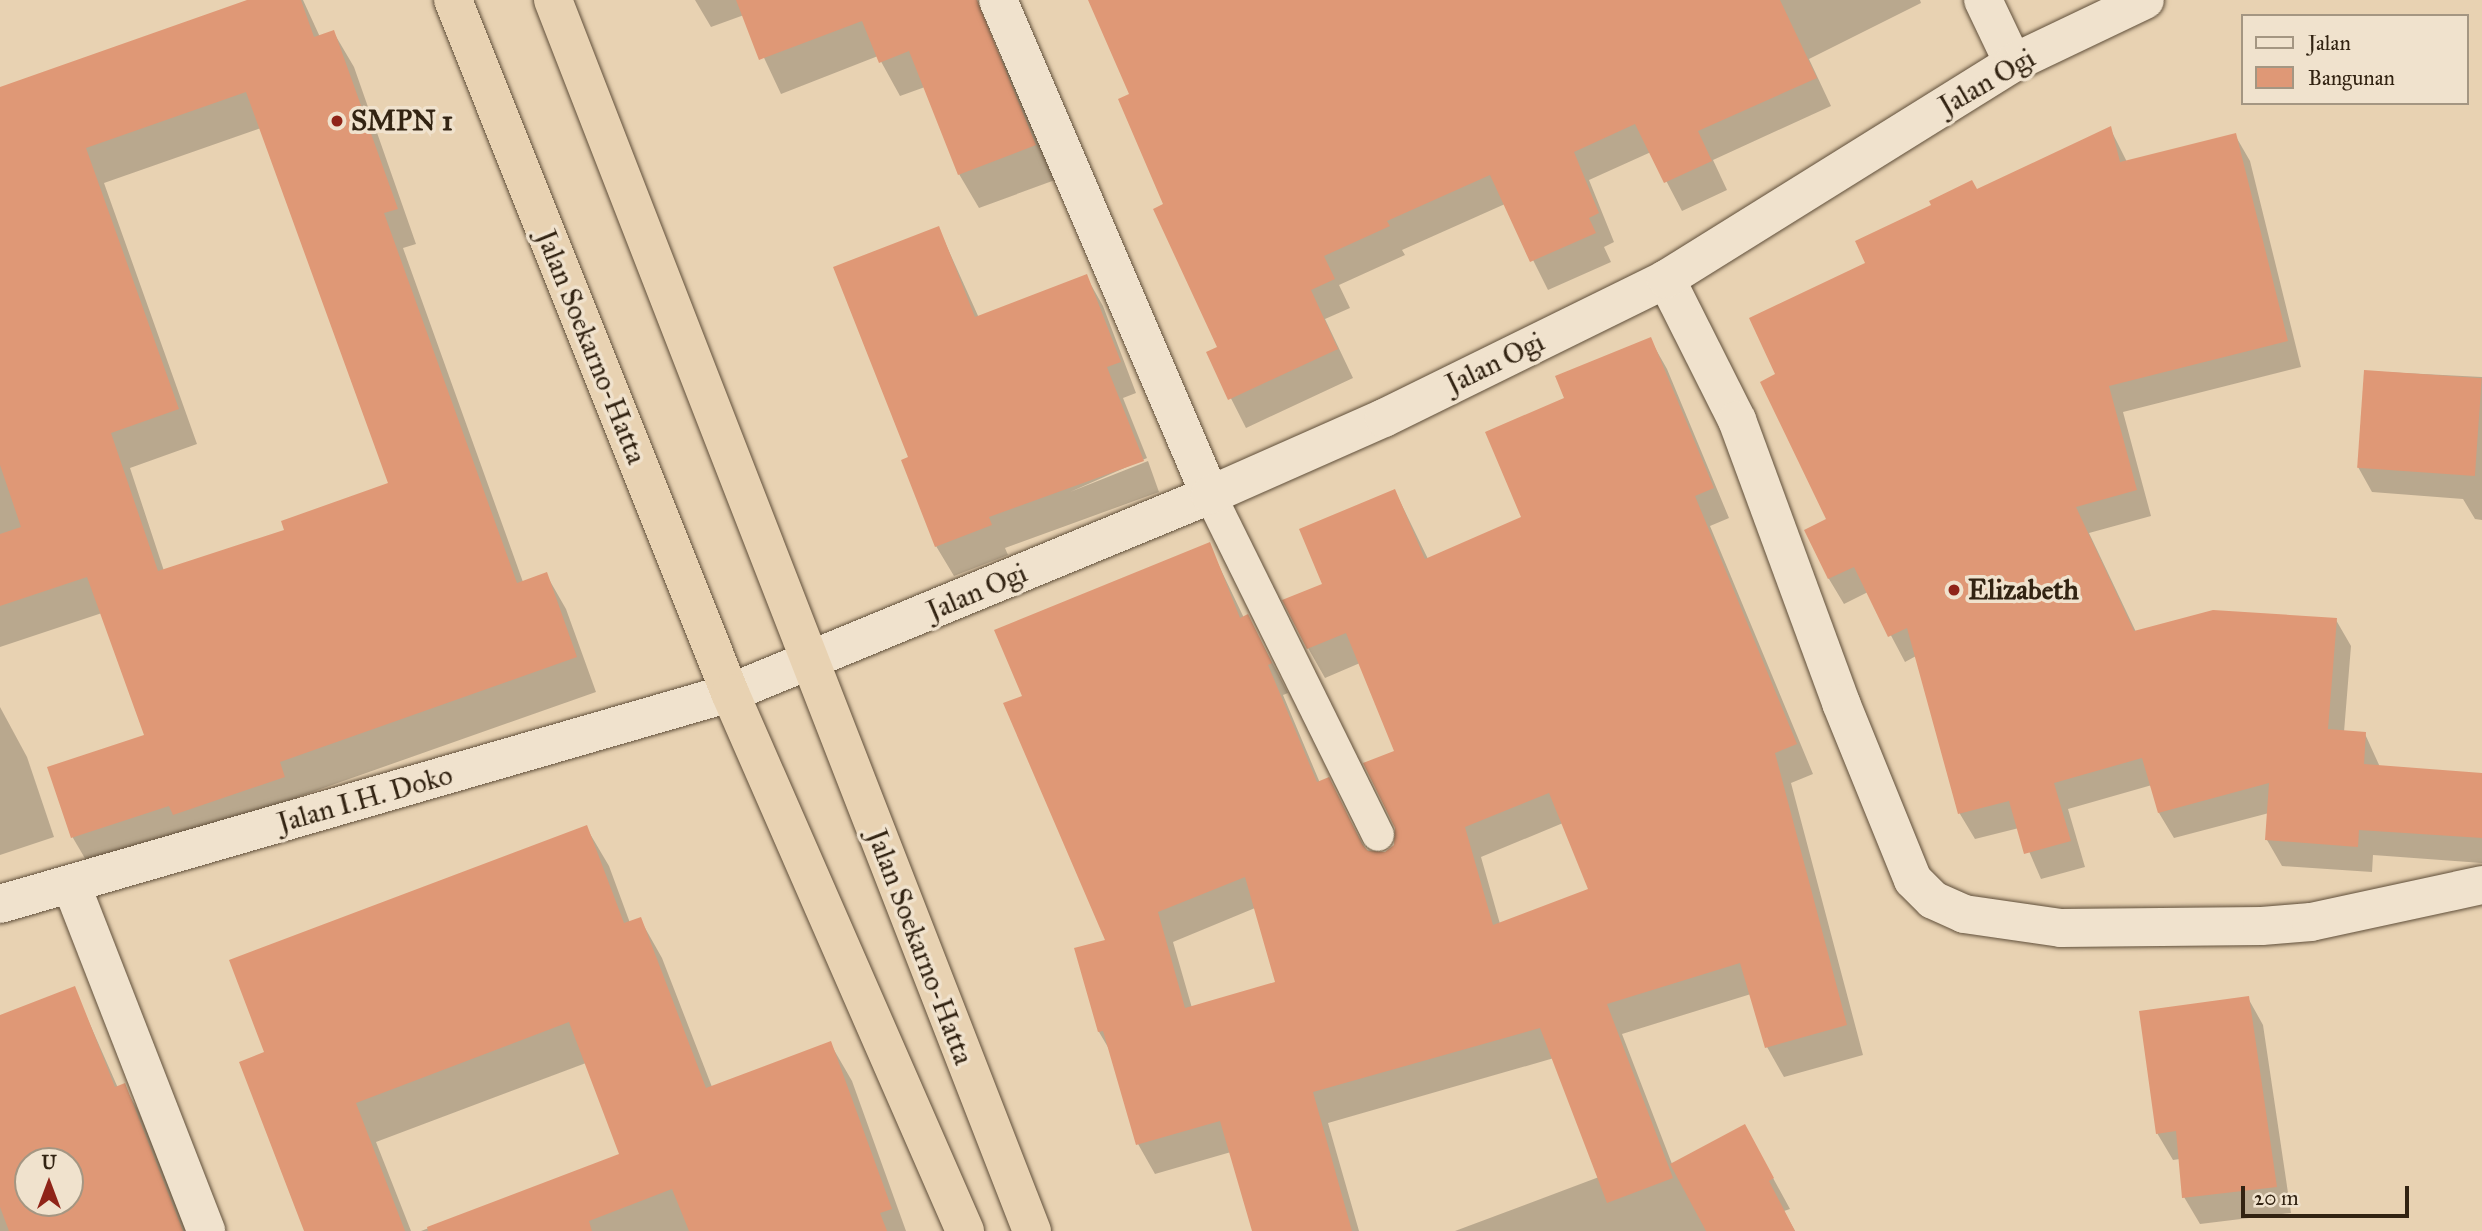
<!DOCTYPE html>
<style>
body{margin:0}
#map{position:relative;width:2482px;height:1231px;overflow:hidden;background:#e8d2b2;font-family:"IM FELL Great Primer",serif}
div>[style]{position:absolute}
.shadow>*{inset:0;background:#0003}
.building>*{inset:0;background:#df9876;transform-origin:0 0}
.roads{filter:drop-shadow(0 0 2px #604f3a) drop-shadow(0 0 2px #604f3a)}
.service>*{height:32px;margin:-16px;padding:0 16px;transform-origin:16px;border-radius:16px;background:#f0e2cd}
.minor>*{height:38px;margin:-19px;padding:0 19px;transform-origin:19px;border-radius:19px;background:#f0e2cd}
.tertiary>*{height:38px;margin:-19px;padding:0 19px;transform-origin:19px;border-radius:19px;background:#f0e2cd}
.trunk>*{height:38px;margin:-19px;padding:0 19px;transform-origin:19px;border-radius:19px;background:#e8d2b2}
.dots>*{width:19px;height:19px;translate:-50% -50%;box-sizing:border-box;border:4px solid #f0e2cd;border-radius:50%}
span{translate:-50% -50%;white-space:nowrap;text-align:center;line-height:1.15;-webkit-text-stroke:7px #f0e2cd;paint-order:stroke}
.street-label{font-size:28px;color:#322312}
.poi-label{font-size:28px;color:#322312;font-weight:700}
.left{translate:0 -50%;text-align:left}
.legend{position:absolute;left:2241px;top:14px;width:228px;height:91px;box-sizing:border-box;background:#f0e2cd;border:2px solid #a49682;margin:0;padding:9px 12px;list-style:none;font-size:21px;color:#322312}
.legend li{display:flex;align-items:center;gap:14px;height:35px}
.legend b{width:35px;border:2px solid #a49682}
.north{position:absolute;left:14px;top:1147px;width:70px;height:70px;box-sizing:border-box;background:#f0e2cd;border:2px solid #a49682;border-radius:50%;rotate:0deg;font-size:19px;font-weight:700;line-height:28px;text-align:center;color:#322312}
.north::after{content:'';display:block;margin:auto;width:24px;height:32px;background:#8f2418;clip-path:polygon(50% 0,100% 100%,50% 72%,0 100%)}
.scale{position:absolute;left:2241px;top:1186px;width:168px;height:32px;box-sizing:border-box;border:4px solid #322312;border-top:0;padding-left:9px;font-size:21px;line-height:24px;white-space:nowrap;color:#322312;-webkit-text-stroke:5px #f0e2cd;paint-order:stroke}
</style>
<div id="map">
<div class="shadow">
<div style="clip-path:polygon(evenodd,253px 0,303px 0,320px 37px,334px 33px,354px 67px,416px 244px,403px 248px,523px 582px,546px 574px,566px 609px,596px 692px,298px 797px,303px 812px,93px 872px,73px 838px,49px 768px,146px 736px,102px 613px,0 647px,0 89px,253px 0,261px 128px,390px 484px,286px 531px,164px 571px,130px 468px,197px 444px,104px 183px,261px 128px)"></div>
<div style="clip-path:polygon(695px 0,942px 0,988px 36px,1008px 70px,1055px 180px,979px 208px,959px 174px,925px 87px,900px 96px,878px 56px,781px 94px,744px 15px,711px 27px)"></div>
<div style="clip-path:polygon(1090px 0,1920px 0,1921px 3px,1809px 59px,1831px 106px,1713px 160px,1727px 190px,1682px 211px,1651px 152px,1589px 180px,1614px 242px,1604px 247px,1611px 262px,1548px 290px,1505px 204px,1402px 250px,1405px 255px,1339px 285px,1350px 308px,1325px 319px,1353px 378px,1246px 428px,1208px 353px,1219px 348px,1165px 205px,1131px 95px)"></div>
<div style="clip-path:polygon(2110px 128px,2127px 162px,2235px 135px,2250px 161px,2301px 367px,2123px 412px,2151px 516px,2089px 533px,2136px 632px,2336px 620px,2351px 646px,2344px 732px,2365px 734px,2380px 767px,2482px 775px,2482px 863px,2373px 855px,2372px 872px,2282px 866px,2267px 840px,2269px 813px,2174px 838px,2159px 813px,2152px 785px,2068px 809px,2085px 867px,2041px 879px,2019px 828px,1975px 839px,1960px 814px,1916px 656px,1905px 662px,1868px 592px,1844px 604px,1829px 579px,1806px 530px,1828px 520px,1778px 375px,1868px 264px,1976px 191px)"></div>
<div style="clip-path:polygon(939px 229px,979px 318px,1086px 276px,1103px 306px,1136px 393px,1123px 398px,1147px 458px,1070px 492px,1148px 461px,1159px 492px,1005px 548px,1008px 555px,954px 576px,936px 546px,910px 458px)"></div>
<div style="clip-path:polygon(evenodd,1650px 339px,1667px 369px,1729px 518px,1710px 526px,1813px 774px,1791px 783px,1863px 1055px,1784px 1077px,1767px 1047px,1751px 994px,1622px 1034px,1672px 1164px,1761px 1156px,1790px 1209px,1784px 1211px,1795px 1231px,1455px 1231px,1599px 1177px,1554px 1058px,1328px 1123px,1359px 1231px,1253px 1231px,1231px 1152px,1155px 1174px,1138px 1144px,1112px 1054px,1099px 1032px,1108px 941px,1024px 697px,1209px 545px,1244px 618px,1248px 616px,1288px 693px,1283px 695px,1320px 783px,1328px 780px,1366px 850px,1386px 853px,1395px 845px,1397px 752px,1360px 663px,1325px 678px,1308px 648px,1324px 585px,1395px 491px,1428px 559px,1524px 518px,1567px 399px,1650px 339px,1563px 823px,1591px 890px,1500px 924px,1481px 857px,1563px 823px,1650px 339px,1255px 908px,1277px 983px,1192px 1008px,1173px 942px,1255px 908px)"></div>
<div style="clip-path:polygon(2365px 371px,2482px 377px,2482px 520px,2475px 519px,2463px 499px,2372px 492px,2358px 467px)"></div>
<div style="clip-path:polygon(0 707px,27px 757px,54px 837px,0 855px)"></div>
<div style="clip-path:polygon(586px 827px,609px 866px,630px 923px,640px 919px,662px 958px,712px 1087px,830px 1043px,852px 1081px,906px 1231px,421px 1231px,622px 1155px,586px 1063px,376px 1142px,411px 1231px,305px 1231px,267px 1053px)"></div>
<div style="clip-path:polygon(evenodd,74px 988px,118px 1088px,124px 1086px,139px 1112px,188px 1231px,0 1231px,0 1017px,74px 988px,28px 1161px,70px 1161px,70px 1203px,28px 1203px,28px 1161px)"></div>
<div style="clip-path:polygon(2248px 998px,2263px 1025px,2291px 1213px,2200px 1224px,2184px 1197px,2180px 1159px,2173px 1160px,2157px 1133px)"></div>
</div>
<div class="building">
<div style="clip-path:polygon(evenodd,247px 0,301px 0,314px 37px,334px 30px,398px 209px,384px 213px,517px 583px,547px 572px,577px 657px,280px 762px,285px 777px,173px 815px,169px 806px,71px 838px,47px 767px,144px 735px,87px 577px,0 606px,0 534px,21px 527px,0 465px,0 87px,247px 0,246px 92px,388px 483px,281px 521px,284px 530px,158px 571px,111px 433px,179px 409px,86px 148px,246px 92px)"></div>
<div style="clip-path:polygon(736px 0,977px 0,1036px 145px,958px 175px,909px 51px,879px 63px,862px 21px,759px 60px)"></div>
<div style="clip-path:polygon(1088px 0,1780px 0,1817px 78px,1698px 131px,1712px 161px,1664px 183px,1635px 124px,1574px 152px,1599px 213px,1589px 218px,1596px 233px,1530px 262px,1490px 175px,1387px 221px,1390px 226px,1324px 256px,1335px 279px,1311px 290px,1338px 349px,1228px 400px,1206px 352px,1217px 347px,1153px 209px,1163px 204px,1118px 99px,1129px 94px)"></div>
<div style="clip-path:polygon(2111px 126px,2120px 162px,2236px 133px,2288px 341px,2109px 386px,2137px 490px,2076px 507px,2134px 631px,2213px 610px,2337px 618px,2328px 729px,2366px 732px,2364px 764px,2482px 773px,2482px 838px,2359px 830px,2358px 847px,2265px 840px,2269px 783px,2158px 813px,2142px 758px,2054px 783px,2071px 841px,2024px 854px,2009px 801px,1958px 814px,1907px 628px,1888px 637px,1854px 567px,1828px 579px,1804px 530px,1826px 519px,1760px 382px,1775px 374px,1749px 318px,1865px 263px,1855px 241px,1931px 205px,1929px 201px,1972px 180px,1977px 189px)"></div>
<div style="clip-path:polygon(939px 226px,975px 317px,1087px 274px,1121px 362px,1107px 367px,1144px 461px,989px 517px,992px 525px,935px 547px,901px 460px,908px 457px,833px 267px)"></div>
<div style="clip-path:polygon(evenodd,1651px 337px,1714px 488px,1695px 496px,1797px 744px,1775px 753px,1847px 1025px,1765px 1048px,1740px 963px,1607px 1004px,1673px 1178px,1607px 1203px,1540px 1028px,1313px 1092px,1352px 1231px,1252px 1231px,1220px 1121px,1136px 1145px,1103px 1031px,1098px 1032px,1074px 948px,1105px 940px,1003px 703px,1022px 696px,994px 630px,1210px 542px,1240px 618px,1248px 614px,1272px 663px,1268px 665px,1317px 782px,1329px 777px,1362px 844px,1368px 851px,1385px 852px,1394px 845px,1395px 828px,1363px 763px,1394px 751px,1346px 633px,1307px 649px,1282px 600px,1322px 584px,1299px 529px,1395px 489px,1425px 559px,1521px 517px,1485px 432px,1564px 398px,1555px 376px,1651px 337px,1549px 793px,1588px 889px,1493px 925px,1465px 827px,1549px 793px,1651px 337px,1245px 877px,1275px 982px,1185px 1008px,1158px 912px,1245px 877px)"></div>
<div style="left:2364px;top:370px;width:118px;height:98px;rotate:4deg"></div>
<div style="clip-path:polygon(587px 825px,624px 923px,641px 917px,706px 1088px,831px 1041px,892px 1209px,880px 1213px,887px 1231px,689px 1231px,672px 1189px,589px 1221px,592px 1231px,428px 1231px,427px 1227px,619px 1154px,569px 1022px,356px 1103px,405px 1231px,304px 1231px,239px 1062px,264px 1052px,229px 960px)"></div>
<div style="clip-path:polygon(evenodd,75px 986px,115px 1087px,125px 1083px,183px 1231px,9px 1231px,0 1207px,0 1015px,75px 986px,28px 1161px,70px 1161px,70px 1203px,28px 1203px,28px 1161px)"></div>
<div style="clip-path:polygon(2249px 996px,2277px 1187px,2182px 1198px,2176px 1131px,2156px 1134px,2139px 1011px)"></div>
<div style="clip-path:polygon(1745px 1124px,1774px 1178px,1769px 1181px,1795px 1231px,1706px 1231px,1670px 1164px)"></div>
</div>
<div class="roads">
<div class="service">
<div style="left:1210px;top:495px;width:379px;rotate:63.7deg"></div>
</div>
<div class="minor">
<div style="left:998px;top:0;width:538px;rotate:66.82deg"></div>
<div style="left:1983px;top:0;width:70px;rotate:64.5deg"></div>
<div style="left:1666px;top:279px;width:158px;rotate:63.3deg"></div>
<div style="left:1737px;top:420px;width:302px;rotate:69.8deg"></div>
<div style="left:1841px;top:703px;width:191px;rotate:67.9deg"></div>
<div style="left:1913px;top:880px;width:28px;rotate:45deg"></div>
<div style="left:1933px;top:900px;width:34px;rotate:24deg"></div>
<div style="left:1964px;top:914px;width:98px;rotate:8.2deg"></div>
<div style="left:2061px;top:928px;width:201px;rotate:-0.6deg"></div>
<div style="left:2262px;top:926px;width:49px;rotate:-4.7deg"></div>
<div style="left:2311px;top:922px;width:175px;rotate:-12.2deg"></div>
<div style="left:71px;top:884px;width:372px;rotate:68.7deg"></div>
</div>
<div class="tertiary">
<div style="left:0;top:904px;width:760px;rotate:-16.12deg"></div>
<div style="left:730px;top:693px;width:519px;rotate:-22.42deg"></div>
<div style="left:1210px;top:495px;width:190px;rotate:-23.9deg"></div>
<div style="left:1384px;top:418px;width:314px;rotate:-26.2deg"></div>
<div style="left:1666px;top:279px;width:409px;rotate:-31.9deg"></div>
<div style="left:2013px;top:63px;width:146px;rotate:-25.5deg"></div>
</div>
<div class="trunk">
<div style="left:453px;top:0;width:746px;rotate:68.21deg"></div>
<div style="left:730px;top:693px;width:587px;rotate:66.4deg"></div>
<div style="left:553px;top:0;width:1321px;rotate:68.74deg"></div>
</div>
</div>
<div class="dots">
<div style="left:337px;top:121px;background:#8f2418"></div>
<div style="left:1954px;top:590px;background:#8f2418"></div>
</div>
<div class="street-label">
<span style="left:1987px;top:82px;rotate:-30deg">Jalan Ogi</span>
<span style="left:591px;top:347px;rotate:68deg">Jalan Soekarno-Hatta</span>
<span style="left:1495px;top:363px;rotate:-26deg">Jalan Ogi</span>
<span style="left:977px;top:592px;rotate:-23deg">Jalan Ogi</span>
<span style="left:365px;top:799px;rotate:-16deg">Jalan I.H. Doko</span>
<span style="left:920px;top:947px;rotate:69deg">Jalan Soekarno-Hatta</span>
</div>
<div class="poi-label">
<span class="left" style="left:351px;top:121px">SMPN 1</span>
<span class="left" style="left:1968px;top:590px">Elizabeth</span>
</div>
<ul class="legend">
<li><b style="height:9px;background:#f0e2cd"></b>Jalan</li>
<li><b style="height:19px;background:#df9876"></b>Bangunan</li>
</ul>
<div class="north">U</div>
<div class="scale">20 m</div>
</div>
